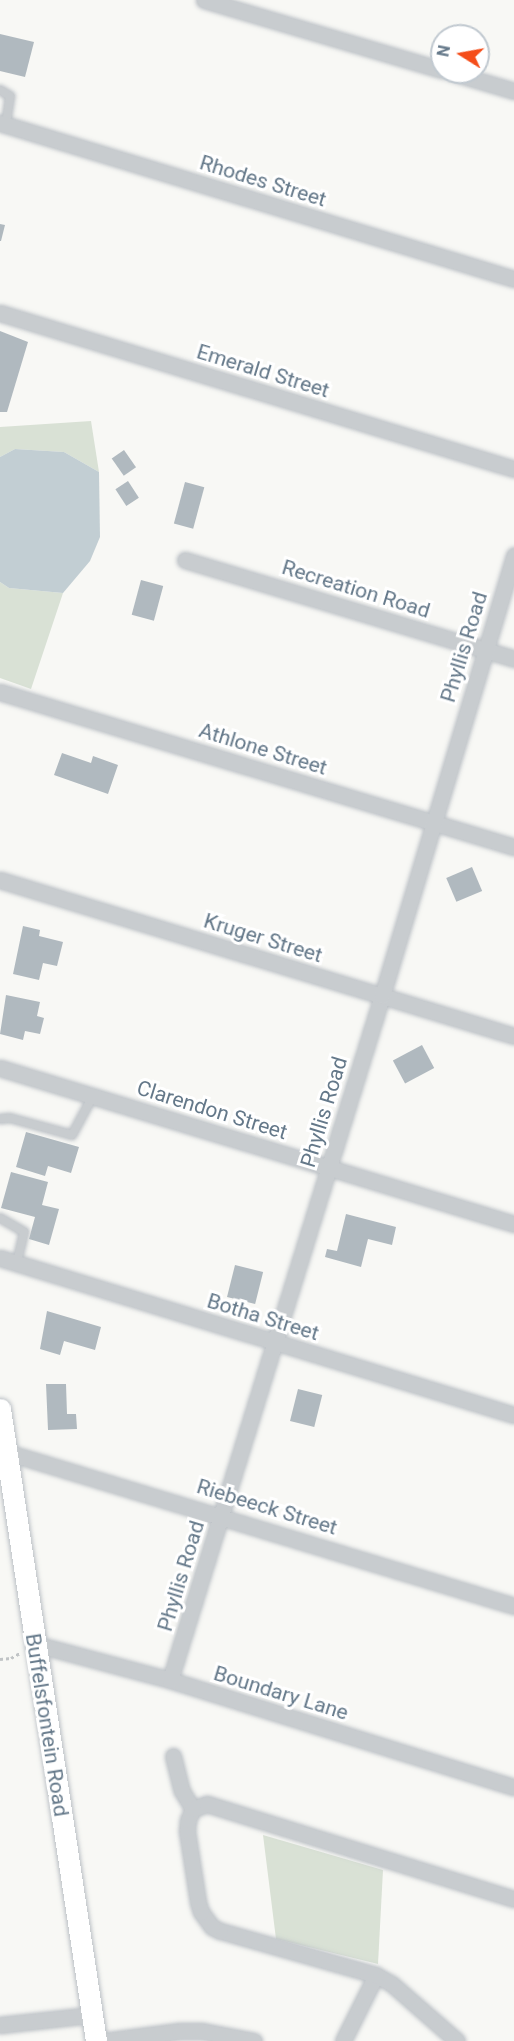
<!DOCTYPE html>
<style>
body{margin:0}
#map{position:relative;width:514px;height:2041px;overflow:hidden;background:#f8f8f5;font-family:Roboto,sans-serif}
div>[style]{position:absolute}
.green>*{inset:0;background:#d9e1d5}
.water>*{inset:0;background:#c2ced3}
.building>*{inset:0;background:#b0b9bf;transform-origin:0 0}
.path>*{height:3px;margin-top:-1.5px;transform-origin:0;background:repeating-linear-gradient(90deg,#c1c4c6 0 3px,transparent 0 6px)}
.roads{filter:drop-shadow(0 0 2px #bcc1c6) drop-shadow(0 0 2px #bcc1c6)}
.service>*{height:8px;margin:-4px;padding:0 4px;transform-origin:4px;border-radius:4px;background:#c8cccf}
.minor>*{height:15px;margin:-7.5px;padding:0 7.5px;transform-origin:7.5px;border-radius:7.5px;background:#c8cccf}
.secondary>*{height:21px;margin:-10.5px;padding:0 10.5px;transform-origin:10.5px;border-radius:10.5px;background:#fff}
span{translate:-50% -50%;white-space:nowrap;text-align:center;line-height:1.15;-webkit-text-stroke:6px #fff;paint-order:stroke}
.street-label{font-size:21px;color:#647889}
.north{position:absolute;left:430px;top:24px;width:60px;height:60px;box-sizing:border-box;background:#fff;border:2px solid #c1c9d0;border-radius:50%;rotate:281deg;font-size:16px;font-weight:700;line-height:24px;text-align:center;color:#647889}
.north::after{content:'';display:block;margin:auto;width:21px;height:27px;background:#f54d19;clip-path:polygon(50% 0,100% 100%,50% 72%,0 100%)}
</style>
<div id="map">
<div class="green">
<div style="clip-path:polygon(91px 421px,99px 472px,64px 452px,15px 449px,0 457px,0 427px)"></div>
<div style="clip-path:polygon(0 582px,9px 588px,63px 593px,31px 689px,0 678px)"></div>
<div style="clip-path:polygon(263px 1835px,383px 1870px,378px 1964px,276px 1939px)"></div>
</div>
<div class="water">
<div style="clip-path:polygon(15px 449px,64px 452px,99px 472px,100px 537px,90px 561px,63px 593px,9px 588px,0 582px,0 457px)"></div>
</div>
<div class="building">
<div style="clip-path:polygon(0 34px,34px 42px,25px 77px,0 71px)"></div>
<div style="clip-path:polygon(0 224px,5px 225px,1px 241px,0 241px)"></div>
<div style="clip-path:polygon(0 331px,28px 342px,7px 412px,0 412px)"></div>
<div style="left:124px;top:450px;width:21px;height:15px;rotate:55deg"></div>
<div style="left:128px;top:481px;width:20px;height:15px;rotate:57deg"></div>
<div style="left:185px;top:482px;width:20px;height:43px;rotate:15deg"></div>
<div style="left:141px;top:580px;width:23px;height:36px;rotate:15deg"></div>
<div style="clip-path:polygon(62px 753px,91px 763px,93px 756px,118px 765px,108px 794px,54px 775px)"></div>
<div style="left:472px;top:867px;width:26px;height:28px;rotate:67deg"></div>
<div style="clip-path:polygon(23px 926px,40px 930px,39px 936px,63px 942px,57px 966px,43px 963px,39px 980px,13px 974px)"></div>
<div style="clip-path:polygon(6px 995px,40px 1002px,37px 1016px,44px 1018px,40px 1034px,25px 1031px,23px 1040px,0 1034px)"></div>
<div style="left:422px;top:1045px;width:26px;height:33px;rotate:62deg"></div>
<div style="clip-path:polygon(26px 1132px,79px 1147px,71px 1173px,48px 1166px,45px 1176px,16px 1167px)"></div>
<div style="clip-path:polygon(11px 1172px,48px 1182px,42px 1205px,59px 1209px,49px 1245px,29px 1239px,35px 1217px,1px 1208px)"></div>
<div style="clip-path:polygon(346px 1214px,396px 1227px,392px 1245px,368px 1239px,361px 1267px,325px 1257px,327px 1249px,337px 1251px)"></div>
<div style="left:235px;top:1265px;width:29px;height:33px;rotate:14deg"></div>
<div style="clip-path:polygon(47px 1311px,101px 1327px,95px 1350px,64px 1341px,60px 1355px,40px 1349px)"></div>
<div style="clip-path:polygon(46px 1384px,66px 1384px,67px 1414px,76px 1414px,77px 1429px,48px 1430px)"></div>
<div style="left:298px;top:1389px;width:25px;height:33px;rotate:14deg"></div>
</div>
<div class="path">
<div style="left:0;top:1659px;width:11px;rotate:-5deg"></div>
<div style="left:11px;top:1658px;width:10px;rotate:-29deg"></div>
</div>
<div class="roads">
<div class="service">
<div style="left:0;top:90px;width:12px;rotate:31deg"></div>
<div style="left:10px;top:96px;width:29px;rotate:98deg"></div>
<div style="left:0;top:1119px;width:10px;rotate:-6deg"></div>
<div style="left:10px;top:1118px;width:64px;rotate:15.3deg"></div>
<div style="left:72px;top:1135px;width:44px;rotate:-61.7deg"></div>
<div style="left:0;top:1218px;width:28px;rotate:30deg"></div>
<div style="left:24px;top:1232px;width:32px;rotate:103deg"></div>
</div>
<div class="minor">
<div style="left:204px;top:0;width:248px;rotate:16.4deg"></div>
<div style="left:450px;top:72px;width:67px;rotate:16.5deg"></div>
<div style="left:0;top:123px;width:537px;rotate:16.88deg"></div>
<div style="left:0;top:313px;width:537px;rotate:16.88deg"></div>
<div style="left:185px;top:560px;width:344px;rotate:16.7deg"></div>
<div style="left:0;top:692px;width:537px;rotate:16.78deg"></div>
<div style="left:0;top:880px;width:537px;rotate:16.88deg"></div>
<div style="left:0;top:1068px;width:537px;rotate:16.88deg"></div>
<div style="left:0;top:1258px;width:537px;rotate:16.99deg"></div>
<div style="left:6px;top:1452px;width:531px;rotate:16.86deg"></div>
<div style="left:35px;top:1644px;width:140px;rotate:14.9deg"></div>
<div style="left:170px;top:1680px;width:360px;rotate:17.3deg"></div>
<div style="left:170px;top:1680px;width:716px;rotate:-72.78deg"></div>
<div style="left:382px;top:996px;width:460px;rotate:-73.3deg"></div>
<div style="left:173px;top:1756px;width:36px;rotate:76deg"></div>
<div style="left:182px;top:1791px;width:21px;rotate:59deg"></div>
<div style="left:0;top:2025px;width:92px;rotate:-6.3deg"></div>
<div style="left:104px;top:2041px;width:76px;rotate:-7.6deg"></div>
<div style="left:179px;top:2031px;width:23px"></div>
<div style="left:202px;top:2031px;width:53px;rotate:10.9deg"></div>
<div style="left:343px;top:2041px;width:74px;rotate:-63.4deg"></div>
<div style="left:457px;top:2041px;width:86px;rotate:-138.8deg"></div>
<div style="left:392px;top:1984px;width:18px;rotate:-151deg"></div>
<div style="left:376px;top:1975px;width:162px;rotate:-164.2deg"></div>
<div style="left:220px;top:1931px;width:9px;rotate:-153deg"></div>
<div style="left:212px;top:1927px;width:19px;rotate:-126deg"></div>
<div style="left:201px;top:1912px;width:10px;rotate:-107deg"></div>
<div style="left:198px;top:1902px;width:72px;rotate:-98.8deg"></div>
<div style="left:187px;top:1831px;width:11px;rotate:-85deg"></div>
<div style="left:188px;top:1820px;width:12px;rotate:-66deg"></div>
<div style="left:193px;top:1809px;width:15px;rotate:-20deg"></div>
<div style="left:207px;top:1804px;width:321px;rotate:17.2deg"></div>
</div>
<div class="secondary">
<div style="left:0;top:1409px;width:639px;rotate:81.36deg"></div>
</div>
</div>
<div class="street-label">
<span style="left:263px;top:181px;rotate:17deg">Rhodes Street</span>
<span style="left:263px;top:371px;rotate:17deg">Emerald Street</span>
<span style="left:356px;top:589px;rotate:17deg">Recreation Road</span>
<span style="left:464px;top:647px;rotate:-73deg">Phyllis Road</span>
<span style="left:263px;top:749px;rotate:17deg">Athlone Street</span>
<span style="left:263px;top:938px;rotate:17deg">Kruger Street</span>
<span style="left:212px;top:1110px;rotate:17deg">Clarendon Street</span>
<span style="left:324px;top:1112px;rotate:-73deg">Phyllis Road</span>
<span style="left:263px;top:1317px;rotate:17deg">Botha Street</span>
<span style="left:267px;top:1507px;rotate:17deg">Riebeeck Street</span>
<span style="left:181px;top:1576px;rotate:-73deg">Phyllis Road</span>
<span style="left:281px;top:1693px;rotate:17deg">Boundary Lane</span>
<span style="left:47px;top:1725px;rotate:81deg">Buffelsfontein Road</span>
</div>
<div class="north">N</div>
</div>
